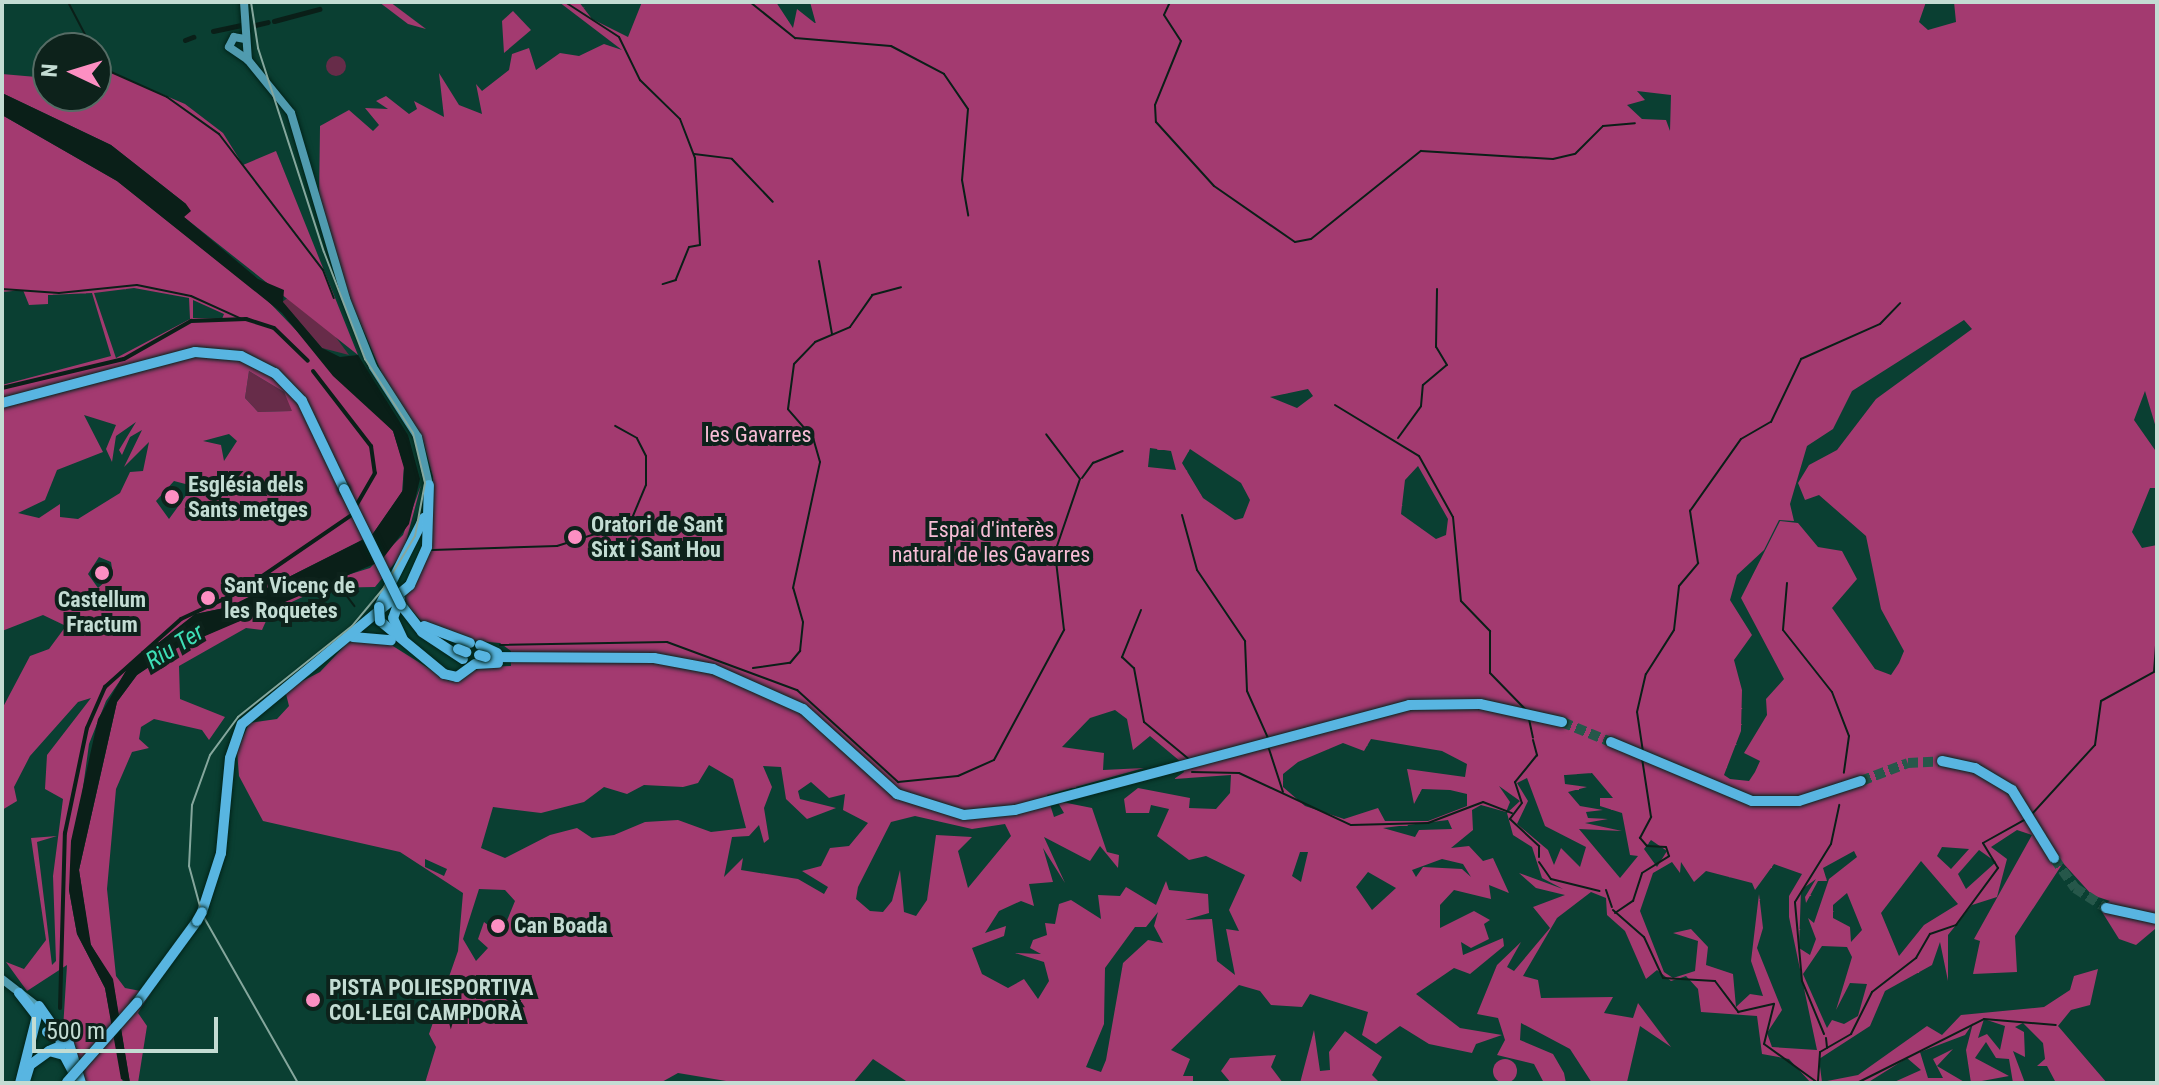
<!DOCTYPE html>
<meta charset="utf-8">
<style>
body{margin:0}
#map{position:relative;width:2159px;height:1085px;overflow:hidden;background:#0a3f32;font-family:"Roboto Condensed",sans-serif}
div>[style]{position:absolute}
.green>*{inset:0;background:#672c49}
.round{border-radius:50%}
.forest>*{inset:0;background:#a33a70}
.water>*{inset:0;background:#0a1f18}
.stream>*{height:2px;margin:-1px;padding:0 1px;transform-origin:1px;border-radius:1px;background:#0a1f18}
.canal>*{height:4px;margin:-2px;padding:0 2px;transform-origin:2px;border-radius:2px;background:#0a1f18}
.river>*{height:5px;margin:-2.5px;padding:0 2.5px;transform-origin:2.5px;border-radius:2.5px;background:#0a1f18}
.highway-tunnel>*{height:10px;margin-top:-5px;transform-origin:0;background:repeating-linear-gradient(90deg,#26574a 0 10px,transparent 0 15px)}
.roads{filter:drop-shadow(0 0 2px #00241a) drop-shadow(0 0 2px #00241a)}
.primary>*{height:8px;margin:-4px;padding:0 4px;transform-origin:4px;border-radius:4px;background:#509baf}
.highway>*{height:10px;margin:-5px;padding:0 5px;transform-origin:5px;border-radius:5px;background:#58b5e1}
.rail>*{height:2px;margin:-1px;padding:0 1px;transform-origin:1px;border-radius:1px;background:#85a79d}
.bridges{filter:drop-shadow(0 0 2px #00241a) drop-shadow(0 0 2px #00241a)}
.highway-bridge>*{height:10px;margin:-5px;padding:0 5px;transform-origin:5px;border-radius:5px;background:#58b5e1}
.dots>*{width:22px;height:22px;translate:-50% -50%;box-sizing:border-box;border:4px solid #0d221b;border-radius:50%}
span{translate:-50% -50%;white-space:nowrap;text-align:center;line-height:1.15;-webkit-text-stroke:8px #0d221b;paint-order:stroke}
.park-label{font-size:22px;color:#f6bdd5}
.poi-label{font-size:22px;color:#c3dcd3;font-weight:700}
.left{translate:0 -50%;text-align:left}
.water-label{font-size:24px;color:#3ddfb6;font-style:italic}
.frame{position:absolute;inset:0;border:4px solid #c3dcd3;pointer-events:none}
.north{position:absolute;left:32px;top:32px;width:80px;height:80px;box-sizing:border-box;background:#0d221b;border:2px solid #566c65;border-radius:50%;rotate:274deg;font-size:22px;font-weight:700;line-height:32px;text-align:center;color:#c3dcd3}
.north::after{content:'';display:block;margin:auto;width:28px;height:36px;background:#fc8fc2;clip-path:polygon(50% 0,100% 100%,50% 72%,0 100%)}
.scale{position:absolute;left:32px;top:1017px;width:186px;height:36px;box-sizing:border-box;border:4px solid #c3dcd3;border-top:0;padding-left:10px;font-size:24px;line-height:28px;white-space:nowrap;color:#c3dcd3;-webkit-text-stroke:6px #0d221b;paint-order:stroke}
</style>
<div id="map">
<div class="green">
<div class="round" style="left:326px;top:56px;width:20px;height:20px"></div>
<div style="clip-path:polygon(289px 297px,332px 332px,349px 355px,322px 348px,282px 302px)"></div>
<div style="clip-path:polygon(249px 371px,284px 392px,293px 411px,258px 412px,245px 398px)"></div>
</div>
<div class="forest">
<div style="clip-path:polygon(379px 2px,390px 2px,426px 29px,408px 24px)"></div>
<div style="clip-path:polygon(evenodd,559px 2px,579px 2px,592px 19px,628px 37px,642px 2px,776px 2px,793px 28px,797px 9px,816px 24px,810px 2px,1926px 2px,1919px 22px,1928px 30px,1956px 22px,1954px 2px,2157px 2px,2157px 431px,2145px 391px,2134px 420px,2155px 450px,2157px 488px,2150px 488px,2132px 532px,2142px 548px,2157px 545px,2155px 929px,2136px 945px,2119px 939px,2099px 907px,2110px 901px,2092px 895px,2063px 863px,2015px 936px,2017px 972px,1973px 974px,1980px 941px,1974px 939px,2032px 835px,2017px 830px,1991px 847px,2007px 859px,1997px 897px,1972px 905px,1948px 935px,1948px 981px,1940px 942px,1932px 965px,1885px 991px,1870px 1026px,1819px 1059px,1822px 1082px,1858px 1075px,1927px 1026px,1942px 1035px,1961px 1015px,2044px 1007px,2070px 990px,2074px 976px,2098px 969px,2090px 1005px,2071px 1010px,2058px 1026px,2107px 1083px,2056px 1083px,2047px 1066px,2037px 1066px,2045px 1059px,2043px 1043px,2023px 1023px,2015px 1027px,2024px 1032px,2025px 1057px,2013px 1051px,2025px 1083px,2013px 1083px,2009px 1059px,1996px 1058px,1986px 1042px,1975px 1058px,2009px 1076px,1971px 1083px,1966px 1050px,1973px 1023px,1965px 1035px,1920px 1052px,1928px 1078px,1943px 1078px,1933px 1059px,1953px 1049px,1937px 1066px,1966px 1083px,1892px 1083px,1921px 1070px,1907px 1058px,1867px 1083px,1811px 1083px,1789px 1059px,1762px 1054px,1757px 1016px,1701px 1012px,1698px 989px,1686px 976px,1671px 981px,1657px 970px,1646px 979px,1625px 931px,1607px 915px,1606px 898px,1591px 892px,1557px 918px,1523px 976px,1538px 980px,1541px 998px,1613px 997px,1604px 1013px,1633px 1018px,1638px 1003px,1671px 1047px,1640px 1026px,1627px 1082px,1592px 1083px,1570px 1049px,1521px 1023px,1520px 1040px,1553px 1054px,1564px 1073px,1566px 1083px,1544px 1083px,1534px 1064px,1497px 1055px,1505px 1040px,1498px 1018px,1477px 1014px,1497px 965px,1521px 942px,1507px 967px,1514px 971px,1550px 928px,1533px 907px,1565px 895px,1536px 888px,1519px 873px,1563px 889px,1542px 878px,1532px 847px,1513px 835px,1507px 813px,1520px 801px,1499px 786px,1510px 802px,1506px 812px,1481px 805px,1472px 810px,1473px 830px,1451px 848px,1469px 846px,1483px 861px,1493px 858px,1509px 893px,1489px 885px,1491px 899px,1454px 890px,1440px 905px,1440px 928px,1474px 911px,1490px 920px,1484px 924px,1489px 939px,1471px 948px,1461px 942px,1463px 955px,1503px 938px,1504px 946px,1470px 974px,1454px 968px,1416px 994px,1460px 1028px,1502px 1035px,1476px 1044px,1472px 1053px,1429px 1044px,1400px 1026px,1376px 1044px,1362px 1035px,1368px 1012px,1310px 994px,1302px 1007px,1271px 1005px,1260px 991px,1239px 985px,1171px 1050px,1190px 1059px,1183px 1076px,1193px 1076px,1193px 1083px,909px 1083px,873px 1059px,853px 1083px,738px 1083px,678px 1073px,660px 1083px,425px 1083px,436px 1047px,429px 1034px,458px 951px,463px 893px,400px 852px,263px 821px,239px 776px,237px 751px,249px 723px,277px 719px,289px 706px,285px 690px,320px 672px,349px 641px,380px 638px,449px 681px,483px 667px,511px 666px,511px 651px,500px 643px,463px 640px,422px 622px,403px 600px,429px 552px,433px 477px,423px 440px,383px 376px,344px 285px,319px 200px,320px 126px,349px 110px,373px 131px,379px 125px,365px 108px,388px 109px,376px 101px,386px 96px,409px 114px,417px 109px,414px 101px,444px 117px,439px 73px,459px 105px,482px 114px,476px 84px,482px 91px,509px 70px,512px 54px,529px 48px,536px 70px,560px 53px,579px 56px,604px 44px,622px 50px,559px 2px,1637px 91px,1671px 95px,1670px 131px,1666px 120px,1642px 119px,1627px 105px,1645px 100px,1637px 91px,559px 2px,1964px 320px,1972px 329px,1876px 399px,1837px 450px,1809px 465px,1798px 483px,1805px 500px,1819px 495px,1866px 536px,1881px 609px,1904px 651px,1899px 663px,1891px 675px,1875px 669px,1832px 608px,1857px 579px,1842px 551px,1818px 547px,1798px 523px,1780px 521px,1741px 598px,1784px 679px,1766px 699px,1767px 715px,1744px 753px,1760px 761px,1755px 772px,1749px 781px,1730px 779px,1724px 775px,1741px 731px,1742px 690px,1734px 660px,1752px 635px,1730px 600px,1737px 575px,1764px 550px,1779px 520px,1794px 521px,1790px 504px,1807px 446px,1833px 429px,1852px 391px,1964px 320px,559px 2px,1308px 389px,1313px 396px,1297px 408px,1270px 397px,1308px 389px,559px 2px,1150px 448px,1171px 451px,1176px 470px,1148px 467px,1150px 448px,559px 2px,1190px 449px,1241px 483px,1250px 500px,1243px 518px,1235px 520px,1203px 498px,1182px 463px,1190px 449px,559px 2px,1418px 466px,1448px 519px,1446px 535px,1436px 539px,1401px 514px,1405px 480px,1418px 466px,559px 2px,1115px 710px,1127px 719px,1133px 750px,1150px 736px,1181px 762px,1184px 772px,1174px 779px,1231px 775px,1230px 793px,1216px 809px,1189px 808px,1190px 798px,1138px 788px,1124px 799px,1126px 813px,1149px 813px,1151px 805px,1169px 809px,1157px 836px,1189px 860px,1206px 856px,1245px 875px,1229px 910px,1239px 931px,1226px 929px,1235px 975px,1217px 961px,1212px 919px,1185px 920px,1209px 913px,1208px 894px,1169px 890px,1166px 881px,1156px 905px,1126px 887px,1120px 896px,1098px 895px,1101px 919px,1071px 900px,1059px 904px,1055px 924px,1045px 923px,1047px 935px,1033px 940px,1030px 948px,1041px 954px,1015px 953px,1044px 962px,1049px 981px,1038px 999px,1024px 979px,1008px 988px,982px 974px,972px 948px,1004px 936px,1006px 926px,985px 933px,999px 911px,1021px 901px,1034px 906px,1029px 884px,1053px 882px,1043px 848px,1065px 883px,1044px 837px,1090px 861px,1100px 846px,1118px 868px,1119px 855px,1107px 852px,1092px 808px,1057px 801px,1064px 813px,1054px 817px,1047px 795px,1144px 768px,1103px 770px,1104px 753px,1062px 747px,1090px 718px,1115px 710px,559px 2px,1371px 739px,1442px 751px,1467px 764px,1465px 777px,1407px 769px,1414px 804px,1422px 789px,1450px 790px,1467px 794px,1467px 806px,1428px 821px,1385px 821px,1378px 808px,1344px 819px,1305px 806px,1283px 787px,1283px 774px,1298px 762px,1343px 743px,1364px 751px,1371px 739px,559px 2px,709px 765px,733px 779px,746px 828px,711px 832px,678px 820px,645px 822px,614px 835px,592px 838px,577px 828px,550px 835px,505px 858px,481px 848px,493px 807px,541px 813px,584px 802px,604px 787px,627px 794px,644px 785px,683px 787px,698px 783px,709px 765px,559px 2px,763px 766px,781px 767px,786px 799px,807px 819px,836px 808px,800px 799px,798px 791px,811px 782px,829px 798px,845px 794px,843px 810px,868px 823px,849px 846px,830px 848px,821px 866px,802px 871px,828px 887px,824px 894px,798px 879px,741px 870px,743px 858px,724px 877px,732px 837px,749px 836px,759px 825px,764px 843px,769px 839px,764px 808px,772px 787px,763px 766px,559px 2px,1592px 773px,1613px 798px,1600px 798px,1600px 806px,1622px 813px,1630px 855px,1638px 856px,1620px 878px,1579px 829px,1622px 831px,1585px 823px,1608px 819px,1588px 818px,1586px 812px,1603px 810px,1580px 806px,1568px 792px,1587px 787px,1565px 784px,1564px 775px,1592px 773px,559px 2px,1527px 778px,1545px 826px,1586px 847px,1580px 867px,1561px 848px,1554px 865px,1548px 850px,1517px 824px,1528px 801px,1517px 783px,1527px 778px,559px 2px,915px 816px,972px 829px,1005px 824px,1011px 836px,968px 888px,958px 851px,972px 837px,936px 835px,927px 900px,916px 916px,904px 912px,900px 870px,892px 901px,883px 912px,870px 911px,856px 899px,858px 887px,891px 822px,915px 816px,559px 2px,1448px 820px,1452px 829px,1419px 830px,1415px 837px,1383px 828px,1448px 820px,559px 2px,1651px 840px,1667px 851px,1657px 867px,1644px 849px,1651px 840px,559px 2px,1942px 847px,1969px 849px,1951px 869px,1937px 856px,1942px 847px,559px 2px,1979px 850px,1996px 862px,1966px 889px,1958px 874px,1979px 850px,559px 2px,1854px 851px,1857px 857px,1829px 879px,1814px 923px,1808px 918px,1816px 939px,1810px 955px,1799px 948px,1801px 890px,1816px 879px,1805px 897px,1806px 903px,1818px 881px,1827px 881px,1823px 868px,1854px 851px,559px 2px,1300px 852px,1308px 852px,1301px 882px,1292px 876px,1300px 852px,559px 2px,425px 859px,447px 869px,444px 876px,425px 867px,425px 859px,559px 2px,1442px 859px,1463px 864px,1471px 877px,1462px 869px,1423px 867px,1416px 877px,1412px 870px,1442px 859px,559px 2px,1921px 861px,1958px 904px,1924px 925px,1899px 956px,1881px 913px,1921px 861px,559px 2px,1672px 862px,1680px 873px,1681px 862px,1694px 882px,1706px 871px,1752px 883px,1755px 890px,1774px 864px,1802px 874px,1789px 896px,1789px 917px,1817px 1050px,1772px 1047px,1767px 1033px,1782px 1010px,1757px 948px,1763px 928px,1759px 894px,1751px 961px,1763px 996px,1750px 994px,1736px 1007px,1733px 974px,1706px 965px,1708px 947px,1691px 929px,1673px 933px,1698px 941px,1695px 971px,1673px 978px,1664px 972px,1640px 911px,1653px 873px,1672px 862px,559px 2px,1368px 872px,1396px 888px,1372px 910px,1356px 887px,1368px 872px,559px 2px,479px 889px,505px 890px,515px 901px,501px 935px,484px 922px,478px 939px,488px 948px,476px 961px,463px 939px,479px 889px,559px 2px,1847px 893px,1862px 930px,1851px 942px,1850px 927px,1833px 918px,1833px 905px,1847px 893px,559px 2px,1158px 912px,1154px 926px,1163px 943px,1148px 940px,1123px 963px,1106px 1060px,1101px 1072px,1086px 1067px,1104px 1024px,1105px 968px,1135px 927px,1146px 927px,1158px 912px,559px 2px,1822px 946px,1847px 947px,1852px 957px,1836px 1010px,1850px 983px,1867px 984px,1858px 1016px,1844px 1024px,1832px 1020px,1827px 1028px,1803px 974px,1822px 946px,559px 2px,1984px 1019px,2005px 1026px,2000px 1050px,1987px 1034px,1978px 1038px,1984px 1019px)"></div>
<div style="clip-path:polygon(513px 11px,531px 30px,504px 53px,502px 21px)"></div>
<div style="clip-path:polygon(98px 67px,185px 104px,223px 133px,243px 165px,276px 151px,358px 355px,184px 217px,186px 204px,111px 145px,2px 93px,2px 74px,48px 78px,48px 96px,96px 96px)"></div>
<div style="clip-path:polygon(evenodd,2px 115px,117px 181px,267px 300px,393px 431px,404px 466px,402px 492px,372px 535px,229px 607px,196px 614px,132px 663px,106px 701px,89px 744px,69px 890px,77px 934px,105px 988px,123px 1083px,83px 1083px,75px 1045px,63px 1029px,67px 965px,27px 991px,6px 962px,24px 969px,46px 940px,31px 838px,57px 836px,37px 842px,52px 965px,56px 961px,53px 876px,63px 799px,45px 789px,47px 755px,91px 698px,78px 702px,30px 756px,14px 787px,17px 801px,2px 810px,2px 709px,30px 656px,49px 649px,66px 626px,43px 615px,2px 631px,2px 385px,111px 356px,92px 293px,48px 295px,48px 304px,29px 305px,23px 290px,2px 292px,2px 115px,134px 288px,189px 298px,190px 319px,116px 358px,94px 293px,134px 288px,2px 115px,193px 300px,224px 314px,222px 319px,193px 318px,193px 300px,2px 115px,249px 371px,284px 392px,292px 411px,258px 412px,245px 398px,249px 371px,2px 115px,84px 415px,116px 425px,106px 449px,112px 462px,116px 436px,136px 422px,119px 450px,122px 455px,130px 437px,142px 430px,124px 467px,149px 442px,143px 471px,130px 472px,120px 493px,78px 519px,60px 517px,60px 504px,39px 518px,18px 513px,45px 500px,57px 470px,103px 452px,84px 415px,2px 115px,229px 434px,237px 441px,224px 461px,221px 445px,203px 441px,229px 434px,2px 115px,174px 481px,193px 486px,169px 519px,156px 501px,174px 481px,2px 115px,99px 557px,111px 562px,113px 575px,98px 588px,88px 574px,99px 557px)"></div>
<div style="clip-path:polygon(421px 485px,403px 553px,375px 587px,322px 588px,270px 612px,262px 630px,246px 628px,179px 666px,180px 699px,225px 717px,209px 740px,202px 730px,154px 719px,141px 727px,139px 739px,149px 748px,132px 752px,116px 789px,107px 889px,116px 976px,125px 988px,151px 993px,138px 1013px,147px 1026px,138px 1083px,130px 1083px,113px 982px,90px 943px,79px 870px,117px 702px,137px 675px,177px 648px,328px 581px,370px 568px,403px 535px)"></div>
<div style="clip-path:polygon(1314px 1030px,1320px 1071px,1330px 1070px,1329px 1052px,1345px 1031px,1382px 1057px,1372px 1075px,1380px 1083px,1300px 1083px)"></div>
<div style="clip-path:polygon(1276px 1055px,1271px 1067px,1283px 1083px,1231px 1083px,1221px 1071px,1230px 1058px)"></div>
<div class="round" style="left:1493px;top:1059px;width:24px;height:24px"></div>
</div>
<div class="water">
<div style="clip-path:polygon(2px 93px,111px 145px,186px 204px,191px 211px,184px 217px,258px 279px,284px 290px,283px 302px,322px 348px,340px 357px,358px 355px,408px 435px,420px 479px,409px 524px,381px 561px,177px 648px,137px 675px,117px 702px,79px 870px,91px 945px,113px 979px,130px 1083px,121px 1079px,105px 988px,77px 934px,69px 890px,71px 841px,98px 719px,128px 667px,195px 614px,229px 607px,372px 535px,403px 490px,404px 468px,393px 431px,333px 376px,282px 313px,117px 181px,2px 115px)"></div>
</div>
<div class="stream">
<div style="left:68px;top:2px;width:52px;rotate:62.4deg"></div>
<div style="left:565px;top:2px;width:64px;rotate:32.9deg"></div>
<div style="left:619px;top:37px;width:48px;rotate:64deg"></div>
<div style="left:640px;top:80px;width:56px;rotate:44.3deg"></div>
<div style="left:680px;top:119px;width:42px;rotate:69deg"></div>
<div style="left:695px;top:158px;width:87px;rotate:86.7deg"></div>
<div style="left:700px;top:245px;width:11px;rotate:170deg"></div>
<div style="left:689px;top:247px;width:35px;rotate:112deg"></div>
<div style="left:676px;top:280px;width:14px;rotate:163deg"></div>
<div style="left:750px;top:2px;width:58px;rotate:38.7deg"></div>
<div style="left:795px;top:38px;width:96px;rotate:4.8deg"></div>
<div style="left:891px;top:46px;width:60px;rotate:27.8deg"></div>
<div style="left:944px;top:74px;width:42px;rotate:55.6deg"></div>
<div style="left:968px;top:109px;width:71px;rotate:94.8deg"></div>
<div style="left:962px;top:180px;width:36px;rotate:80deg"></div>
<div style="left:1170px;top:2px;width:14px;rotate:115deg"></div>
<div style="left:1164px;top:15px;width:31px;rotate:57deg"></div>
<div style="left:1181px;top:41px;width:69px;rotate:112.1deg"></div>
<div style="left:1155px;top:105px;width:17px;rotate:87deg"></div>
<div style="left:1156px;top:122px;width:86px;rotate:47.8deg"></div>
<div style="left:1214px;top:186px;width:98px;rotate:34.7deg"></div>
<div style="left:1295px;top:242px;width:16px;rotate:-11deg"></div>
<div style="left:1311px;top:239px;width:141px;rotate:-38.7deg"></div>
<div style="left:1421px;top:151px;width:132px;rotate:3.5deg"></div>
<div style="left:1553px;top:159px;width:23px;rotate:-13deg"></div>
<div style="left:96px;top:55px;width:14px;rotate:65deg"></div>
<div style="left:102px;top:68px;width:71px;rotate:24deg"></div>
<div style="left:167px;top:97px;width:64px;rotate:35.4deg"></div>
<div style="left:219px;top:134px;width:171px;rotate:52.6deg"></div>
<div style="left:323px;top:270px;width:30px;rotate:69deg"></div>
<div style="left:1576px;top:153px;width:38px;rotate:-45deg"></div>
<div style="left:1603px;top:126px;width:32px;rotate:-5deg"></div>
<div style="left:694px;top:154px;width:38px;rotate:7deg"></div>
<div style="left:732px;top:159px;width:59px;rotate:46.4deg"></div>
<div style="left:819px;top:261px;width:74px;rotate:79.9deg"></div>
<div style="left:2px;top:289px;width:57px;rotate:4deg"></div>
<div style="left:59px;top:293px;width:78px;rotate:-5.9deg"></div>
<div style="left:137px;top:285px;width:55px;rotate:11.5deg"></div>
<div style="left:191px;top:296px;width:56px;rotate:24.3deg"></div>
<div style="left:1335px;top:405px;width:98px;rotate:31.3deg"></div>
<div style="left:1419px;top:456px;width:70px;rotate:60.9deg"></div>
<div style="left:1453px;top:517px;width:84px;rotate:84.6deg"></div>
<div style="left:1461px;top:601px;width:42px;rotate:46deg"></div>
<div style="left:1490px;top:631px;width:42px;rotate:90deg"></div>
<div style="left:1490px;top:673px;width:52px;rotate:45.8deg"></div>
<div style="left:1398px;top:438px;width:39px;rotate:-54deg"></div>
<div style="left:1421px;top:406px;width:21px;rotate:-85deg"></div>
<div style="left:1423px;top:385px;width:31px;rotate:-40deg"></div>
<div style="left:1447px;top:365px;width:21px;rotate:-121deg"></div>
<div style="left:1436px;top:347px;width:58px;rotate:-89deg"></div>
<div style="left:1082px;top:478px;width:19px;rotate:-54deg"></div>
<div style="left:1093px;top:463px;width:32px;rotate:-22deg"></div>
<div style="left:1182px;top:515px;width:57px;rotate:74.7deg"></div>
<div style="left:1197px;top:570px;width:86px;rotate:55.9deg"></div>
<div style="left:1245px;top:641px;width:50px;rotate:87.7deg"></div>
<div style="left:1247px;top:691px;width:51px;rotate:65.9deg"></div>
<div style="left:432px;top:550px;width:125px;rotate:-1.8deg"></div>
<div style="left:557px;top:546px;width:77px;rotate:-17.5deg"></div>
<div style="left:630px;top:523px;width:41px;rotate:-67.2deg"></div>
<div style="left:646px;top:485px;width:29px;rotate:-90deg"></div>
<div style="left:646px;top:456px;width:20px;rotate:-117deg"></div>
<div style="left:637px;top:438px;width:25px;rotate:-151deg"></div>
<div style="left:334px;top:579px;width:34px;rotate:53deg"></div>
<div style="left:1787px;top:583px;width:47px;rotate:94.9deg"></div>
<div style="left:1783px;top:630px;width:79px;rotate:51.7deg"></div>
<div style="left:1832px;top:692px;width:47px;rotate:68.9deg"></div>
<div style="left:1849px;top:736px;width:37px;rotate:98deg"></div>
<div style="left:1141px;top:610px;width:51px;rotate:112deg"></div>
<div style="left:1122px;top:657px;width:16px;rotate:43deg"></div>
<div style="left:1134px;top:668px;width:55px;rotate:79.5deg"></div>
<div style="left:1144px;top:722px;width:60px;rotate:39.6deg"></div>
<div style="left:500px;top:645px;width:167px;rotate:-1deg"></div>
<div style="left:667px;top:642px;width:139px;rotate:20.3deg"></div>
<div style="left:797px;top:690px;width:137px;rotate:42.3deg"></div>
<div style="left:898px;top:782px;width:60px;rotate:-5.7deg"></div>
<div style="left:958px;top:776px;width:39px;rotate:-24deg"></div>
<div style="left:994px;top:760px;width:148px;rotate:-61.7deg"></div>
<div style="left:1064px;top:630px;width:79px;rotate:-96.6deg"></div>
<div style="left:1055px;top:552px;width:77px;rotate:-71.1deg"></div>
<div style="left:1080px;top:479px;width:56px;rotate:-127.1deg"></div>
<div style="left:753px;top:668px;width:37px;rotate:-8deg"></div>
<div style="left:790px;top:663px;width:16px;rotate:-50deg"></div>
<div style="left:800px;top:651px;width:29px;rotate:-84deg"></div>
<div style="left:803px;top:622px;width:35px;rotate:-106deg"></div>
<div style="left:793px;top:588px;width:129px;rotate:-77.9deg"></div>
<div style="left:820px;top:462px;width:25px;rotate:-106deg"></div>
<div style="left:813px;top:438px;width:38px;rotate:-131deg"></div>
<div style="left:788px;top:409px;width:45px;rotate:-82.4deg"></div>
<div style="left:794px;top:364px;width:30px;rotate:-46deg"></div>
<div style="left:815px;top:342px;width:38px;rotate:-23deg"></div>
<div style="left:850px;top:327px;width:39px;rotate:-55deg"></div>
<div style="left:872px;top:295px;width:30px;rotate:-15deg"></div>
<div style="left:1529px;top:719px;width:19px;rotate:78deg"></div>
<div style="left:1533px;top:740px;width:16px;rotate:75deg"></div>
<div style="left:1537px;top:755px;width:35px;rotate:129deg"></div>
<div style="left:1515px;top:782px;width:22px;rotate:72deg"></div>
<div style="left:1522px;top:803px;width:20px;rotate:127deg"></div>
<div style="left:1510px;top:819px;width:40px;rotate:43deg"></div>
<div style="left:1539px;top:846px;width:11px;rotate:90deg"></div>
<div style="left:1269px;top:749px;width:45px;rotate:72deg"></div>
<div style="left:1643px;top:752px;width:40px;rotate:-98.5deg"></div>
<div style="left:1637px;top:712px;width:39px;rotate:-77deg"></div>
<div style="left:1646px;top:674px;width:52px;rotate:-57.5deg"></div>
<div style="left:1674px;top:630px;width:44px;rotate:-83.5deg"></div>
<div style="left:1679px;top:586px;width:30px;rotate:-50deg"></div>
<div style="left:1698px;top:563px;width:53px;rotate:-98.7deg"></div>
<div style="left:1690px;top:511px;width:88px;rotate:-54.7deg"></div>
<div style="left:1741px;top:439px;width:34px;rotate:-30deg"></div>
<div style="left:1771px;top:422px;width:70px;rotate:-64.5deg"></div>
<div style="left:1801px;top:359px;width:86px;rotate:-23.9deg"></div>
<div style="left:1880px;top:324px;width:29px;rotate:-46deg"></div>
<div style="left:1192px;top:772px;width:47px;rotate:1.2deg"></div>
<div style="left:1239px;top:773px;width:123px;rotate:24.9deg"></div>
<div style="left:1351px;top:825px;width:77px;rotate:-1.5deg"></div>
<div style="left:1428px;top:823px;width:59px;rotate:-20.9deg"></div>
<div style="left:1483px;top:802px;width:31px;rotate:21deg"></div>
<div style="left:2031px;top:815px;width:95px;rotate:-47.6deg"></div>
<div style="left:2095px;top:745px;width:44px;rotate:-82.2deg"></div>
<div style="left:2101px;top:701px;width:60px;rotate:-28.7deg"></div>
<div style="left:2154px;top:672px;width:40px;rotate:-85.7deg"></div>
<div style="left:1539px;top:862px;width:21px;rotate:55deg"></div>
<div style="left:1551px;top:879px;width:50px;rotate:13.8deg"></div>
<div style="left:1606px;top:890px;width:18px;rotate:71deg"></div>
<div style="left:1613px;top:910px;width:41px;rotate:41.1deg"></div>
<div style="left:1644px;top:937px;width:45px;rotate:65.1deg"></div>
<div style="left:1663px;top:978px;width:52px;rotate:3.3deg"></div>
<div style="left:1715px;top:981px;width:39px;rotate:53deg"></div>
<div style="left:1738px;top:1012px;width:37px;rotate:-13deg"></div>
<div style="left:1774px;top:1004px;width:41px;rotate:104deg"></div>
<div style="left:1764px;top:1044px;width:67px;rotate:35.8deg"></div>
<div style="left:1615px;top:913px;width:22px;rotate:-34deg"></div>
<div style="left:1633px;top:901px;width:29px;rotate:-72deg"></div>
<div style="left:1642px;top:873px;width:32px;rotate:-32deg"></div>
<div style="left:1669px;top:856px;width:9px;rotate:-108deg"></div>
<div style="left:1666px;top:847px;width:19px;rotate:-177deg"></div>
<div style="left:1647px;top:846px;width:11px;rotate:-131deg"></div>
<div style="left:1640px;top:838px;width:24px;rotate:-62deg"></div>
<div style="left:1651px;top:817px;width:60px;rotate:-98.7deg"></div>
<div style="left:1824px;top:1034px;width:57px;rotate:-112.5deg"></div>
<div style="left:1802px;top:981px;width:79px;rotate:-95.1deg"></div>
<div style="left:1795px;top:902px;width:68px;rotate:-58.2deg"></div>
<div style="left:1831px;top:844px;width:40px;rotate:-78deg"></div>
<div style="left:1826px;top:1038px;width:10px;rotate:84deg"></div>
<div style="left:1818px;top:1081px;width:29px;rotate:-86deg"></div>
<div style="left:1820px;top:1052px;width:36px;rotate:-30deg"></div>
<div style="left:1851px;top:1034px;width:47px;rotate:-63.4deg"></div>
<div style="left:1872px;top:992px;width:56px;rotate:-37.7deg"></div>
<div style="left:1916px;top:958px;width:28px;rotate:-60deg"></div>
<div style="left:1930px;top:934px;width:28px;rotate:-19deg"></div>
<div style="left:1956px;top:925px;width:71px;rotate:-53.6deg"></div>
<div style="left:1998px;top:868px;width:29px;rotate:-121deg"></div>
<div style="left:1983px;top:843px;width:49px;rotate:-29.2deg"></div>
<div style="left:1836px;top:1083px;width:21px"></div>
<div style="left:1857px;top:1083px;width:142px;rotate:-26.7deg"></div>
<div style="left:1984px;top:1019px;width:72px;rotate:4.8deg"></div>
</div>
<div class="canal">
<div style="left:313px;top:371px;width:95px;rotate:52.3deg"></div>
<div style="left:371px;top:446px;width:27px;rotate:82deg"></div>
<div style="left:375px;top:473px;width:39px;rotate:120deg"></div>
<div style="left:2px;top:388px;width:125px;rotate:-13.4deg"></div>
<div style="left:124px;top:359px;width:77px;rotate:-29.6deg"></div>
<div style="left:191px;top:321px;width:55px;rotate:-2.1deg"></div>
<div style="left:246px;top:319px;width:29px;rotate:18deg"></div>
<div style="left:274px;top:328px;width:47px;rotate:44.1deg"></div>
<div style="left:60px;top:1008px;width:175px;rotate:-88.4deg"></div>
<div style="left:65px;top:833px;width:107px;rotate:-78.2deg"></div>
<div style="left:87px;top:728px;width:45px;rotate:-66.3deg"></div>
<div style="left:105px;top:687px;width:102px;rotate:-41.8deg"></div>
<div style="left:181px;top:619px;width:64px;rotate:-25deg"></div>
<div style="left:239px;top:592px;width:138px;rotate:-34.4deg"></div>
</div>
<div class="river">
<div style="left:274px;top:21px;width:47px;rotate:-14.9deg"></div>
<div style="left:255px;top:25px;width:13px;rotate:-13deg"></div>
<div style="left:213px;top:31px;width:29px;rotate:-12deg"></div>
<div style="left:185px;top:40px;width:9px;rotate:-21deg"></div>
</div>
<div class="highway-tunnel">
<div style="left:1562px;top:722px;width:53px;rotate:22.2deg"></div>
<div style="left:1861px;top:781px;width:50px;rotate:-21deg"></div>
<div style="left:1908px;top:763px;width:34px;rotate:-3deg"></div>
<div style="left:2054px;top:858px;width:37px;rotate:55deg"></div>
<div style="left:2075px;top:888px;width:37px;rotate:33deg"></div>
</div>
<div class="roads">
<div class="primary">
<div style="left:244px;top:2px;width:58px;rotate:86.1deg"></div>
<div style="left:248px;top:60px;width:68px;rotate:50.9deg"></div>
<div style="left:291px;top:113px;width:194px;rotate:73.5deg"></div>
<div style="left:346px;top:299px;width:73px;rotate:68.3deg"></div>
<div style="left:373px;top:367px;width:83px;rotate:57.3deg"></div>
<div style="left:418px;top:437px;width:49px;rotate:77.1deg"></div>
<div style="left:245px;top:39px;width:11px;rotate:-170deg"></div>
<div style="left:234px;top:37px;width:11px;rotate:117deg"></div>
<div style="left:229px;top:47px;width:23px;rotate:34deg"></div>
<div style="left:2px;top:979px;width:51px;rotate:37.8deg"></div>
</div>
<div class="highway">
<div style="left:2px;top:403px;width:200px;rotate:-14.8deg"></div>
<div style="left:195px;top:352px;width:46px;rotate:5deg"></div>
<div style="left:241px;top:356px;width:38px;rotate:27deg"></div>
<div style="left:275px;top:373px;width:39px;rotate:46deg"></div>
<div style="left:302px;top:401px;width:98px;rotate:64.5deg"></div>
<div style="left:400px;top:599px;width:20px;rotate:110deg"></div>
<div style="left:393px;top:618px;width:23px;rotate:65deg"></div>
<div style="left:401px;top:605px;width:34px;rotate:52deg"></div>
<div style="left:422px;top:632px;width:49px;rotate:33.4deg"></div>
<div style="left:379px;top:607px;width:100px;rotate:-63.2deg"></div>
<div style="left:380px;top:621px;width:83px;rotate:39.6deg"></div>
<div style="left:444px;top:674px;width:13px;rotate:13deg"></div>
<div style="left:457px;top:677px;width:22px;rotate:-36deg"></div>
<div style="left:424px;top:626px;width:49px;rotate:20.3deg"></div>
<div style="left:353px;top:637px;width:38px;rotate:5deg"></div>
<div style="left:480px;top:645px;width:19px;rotate:25deg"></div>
<div style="left:486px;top:657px;width:168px;rotate:0.3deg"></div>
<div style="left:654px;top:658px;width:60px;rotate:10.6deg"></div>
<div style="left:713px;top:669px;width:98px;rotate:24deg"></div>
<div style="left:803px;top:709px;width:127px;rotate:42.1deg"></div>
<div style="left:897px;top:794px;width:70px;rotate:17.4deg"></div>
<div style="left:964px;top:815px;width:51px;rotate:-5.6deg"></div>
<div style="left:1015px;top:810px;width:408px;rotate:-14.9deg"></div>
<div style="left:1409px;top:705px;width:71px;rotate:-0.8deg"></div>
<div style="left:1480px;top:704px;width:84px;rotate:12.4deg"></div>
<div style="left:476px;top:664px;width:22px;rotate:-3deg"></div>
<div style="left:1611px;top:742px;width:153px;rotate:22.7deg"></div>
<div style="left:1752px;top:801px;width:47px"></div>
<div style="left:1799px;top:801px;width:65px;rotate:-17.9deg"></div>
<div style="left:1942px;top:761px;width:34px;rotate:12deg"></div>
<div style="left:1975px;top:768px;width:43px;rotate:30.7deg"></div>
<div style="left:2012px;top:790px;width:80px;rotate:58.3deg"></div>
<div style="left:2106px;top:908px;width:52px;rotate:12.2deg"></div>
<div style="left:202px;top:912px;width:62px;rotate:-72.1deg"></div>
<div style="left:221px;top:853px;width:95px;rotate:-84.6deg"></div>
<div style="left:230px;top:758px;width:36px;rotate:-71deg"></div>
<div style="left:242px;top:724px;width:218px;rotate:-39.6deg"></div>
<div style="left:410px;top:585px;width:42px;rotate:-65.9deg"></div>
<div style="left:427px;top:547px;width:62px;rotate:-88.2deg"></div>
<div style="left:19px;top:993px;width:29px;rotate:52deg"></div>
<div style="left:37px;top:1016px;width:69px;rotate:104.2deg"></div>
<div style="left:137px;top:1003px;width:102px;rotate:-53.8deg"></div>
<div style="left:39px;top:1006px;width:37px;rotate:55deg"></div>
<div style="left:60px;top:1036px;width:10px;rotate:84deg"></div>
<div style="left:61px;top:1046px;width:11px;rotate:158deg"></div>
<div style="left:66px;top:1034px;width:51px;rotate:73deg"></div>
<div style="left:25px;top:1081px;width:17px;rotate:-73deg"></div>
<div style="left:30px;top:1065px;width:24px;rotate:-36deg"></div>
<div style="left:49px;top:1051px;width:16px;rotate:15deg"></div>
<div style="left:64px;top:1055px;width:19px;rotate:62deg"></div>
</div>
</div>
<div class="rail">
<div style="left:251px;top:2px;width:47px;rotate:81.3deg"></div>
<div style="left:258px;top:48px;width:214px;rotate:72.1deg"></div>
<div style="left:324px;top:252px;width:115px;rotate:69deg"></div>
<div style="left:365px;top:359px;width:88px;rotate:57deg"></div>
<div style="left:413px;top:433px;width:51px;rotate:76.5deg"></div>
<div style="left:425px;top:483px;width:54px;rotate:100.7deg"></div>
<div style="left:415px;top:536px;width:62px;rotate:121.1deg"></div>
<div style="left:383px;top:589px;width:48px;rotate:130deg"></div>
<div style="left:352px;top:626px;width:146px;rotate:141.4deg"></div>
<div style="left:238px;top:717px;width:47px;rotate:126.4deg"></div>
<div style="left:210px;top:755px;width:53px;rotate:109.8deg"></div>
<div style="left:192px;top:805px;width:61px;rotate:92.8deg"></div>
<div style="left:189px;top:866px;width:50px;rotate:74.8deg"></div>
<div style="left:202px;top:914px;width:194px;rotate:60.4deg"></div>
</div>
<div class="bridges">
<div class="highway-bridge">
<div style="left:344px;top:489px;width:129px;rotate:63.8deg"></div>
<div style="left:379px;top:607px;width:14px;rotate:86deg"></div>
<div style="left:458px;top:649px;width:9px;rotate:21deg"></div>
<div style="left:479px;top:655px;width:7px;rotate:16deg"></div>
<div style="left:197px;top:921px;width:10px;rotate:-61deg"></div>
<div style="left:47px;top:1032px;width:19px;rotate:6deg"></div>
<div style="left:67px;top:1082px;width:106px;rotate:-48.5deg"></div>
</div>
</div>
<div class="dots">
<div style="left:172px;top:497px;background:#fc8fc2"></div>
<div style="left:575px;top:537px;background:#fc8fc2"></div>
<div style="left:102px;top:573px;background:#fc8fc2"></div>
<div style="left:208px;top:598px;background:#fc8fc2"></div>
<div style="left:498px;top:926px;background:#fc8fc2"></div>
<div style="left:313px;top:1000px;background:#fc8fc2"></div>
</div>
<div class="park-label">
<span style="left:758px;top:435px">les Gavarres</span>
<span style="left:991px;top:542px">Espai d'interès<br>natural de les Gavarres</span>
</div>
<div class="poi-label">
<span class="left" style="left:188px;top:497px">Església dels<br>Sants metges</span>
<span class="left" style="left:591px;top:537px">Oratori de Sant<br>Sixt i Sant Hou</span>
<span class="left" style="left:224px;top:598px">Sant Vicenç de<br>les Roquetes</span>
<span style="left:102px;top:612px">Castellum<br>Fractum</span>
<span class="left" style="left:514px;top:926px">Can Boada</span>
<span class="left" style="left:329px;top:1000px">PISTA POLIESPORTIVA<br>COL·LEGI CAMPDORÀ</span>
</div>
<div class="water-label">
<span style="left:175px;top:647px;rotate:-32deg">Riu Ter</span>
</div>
<div class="frame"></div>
<div class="north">N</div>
<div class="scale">500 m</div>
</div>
